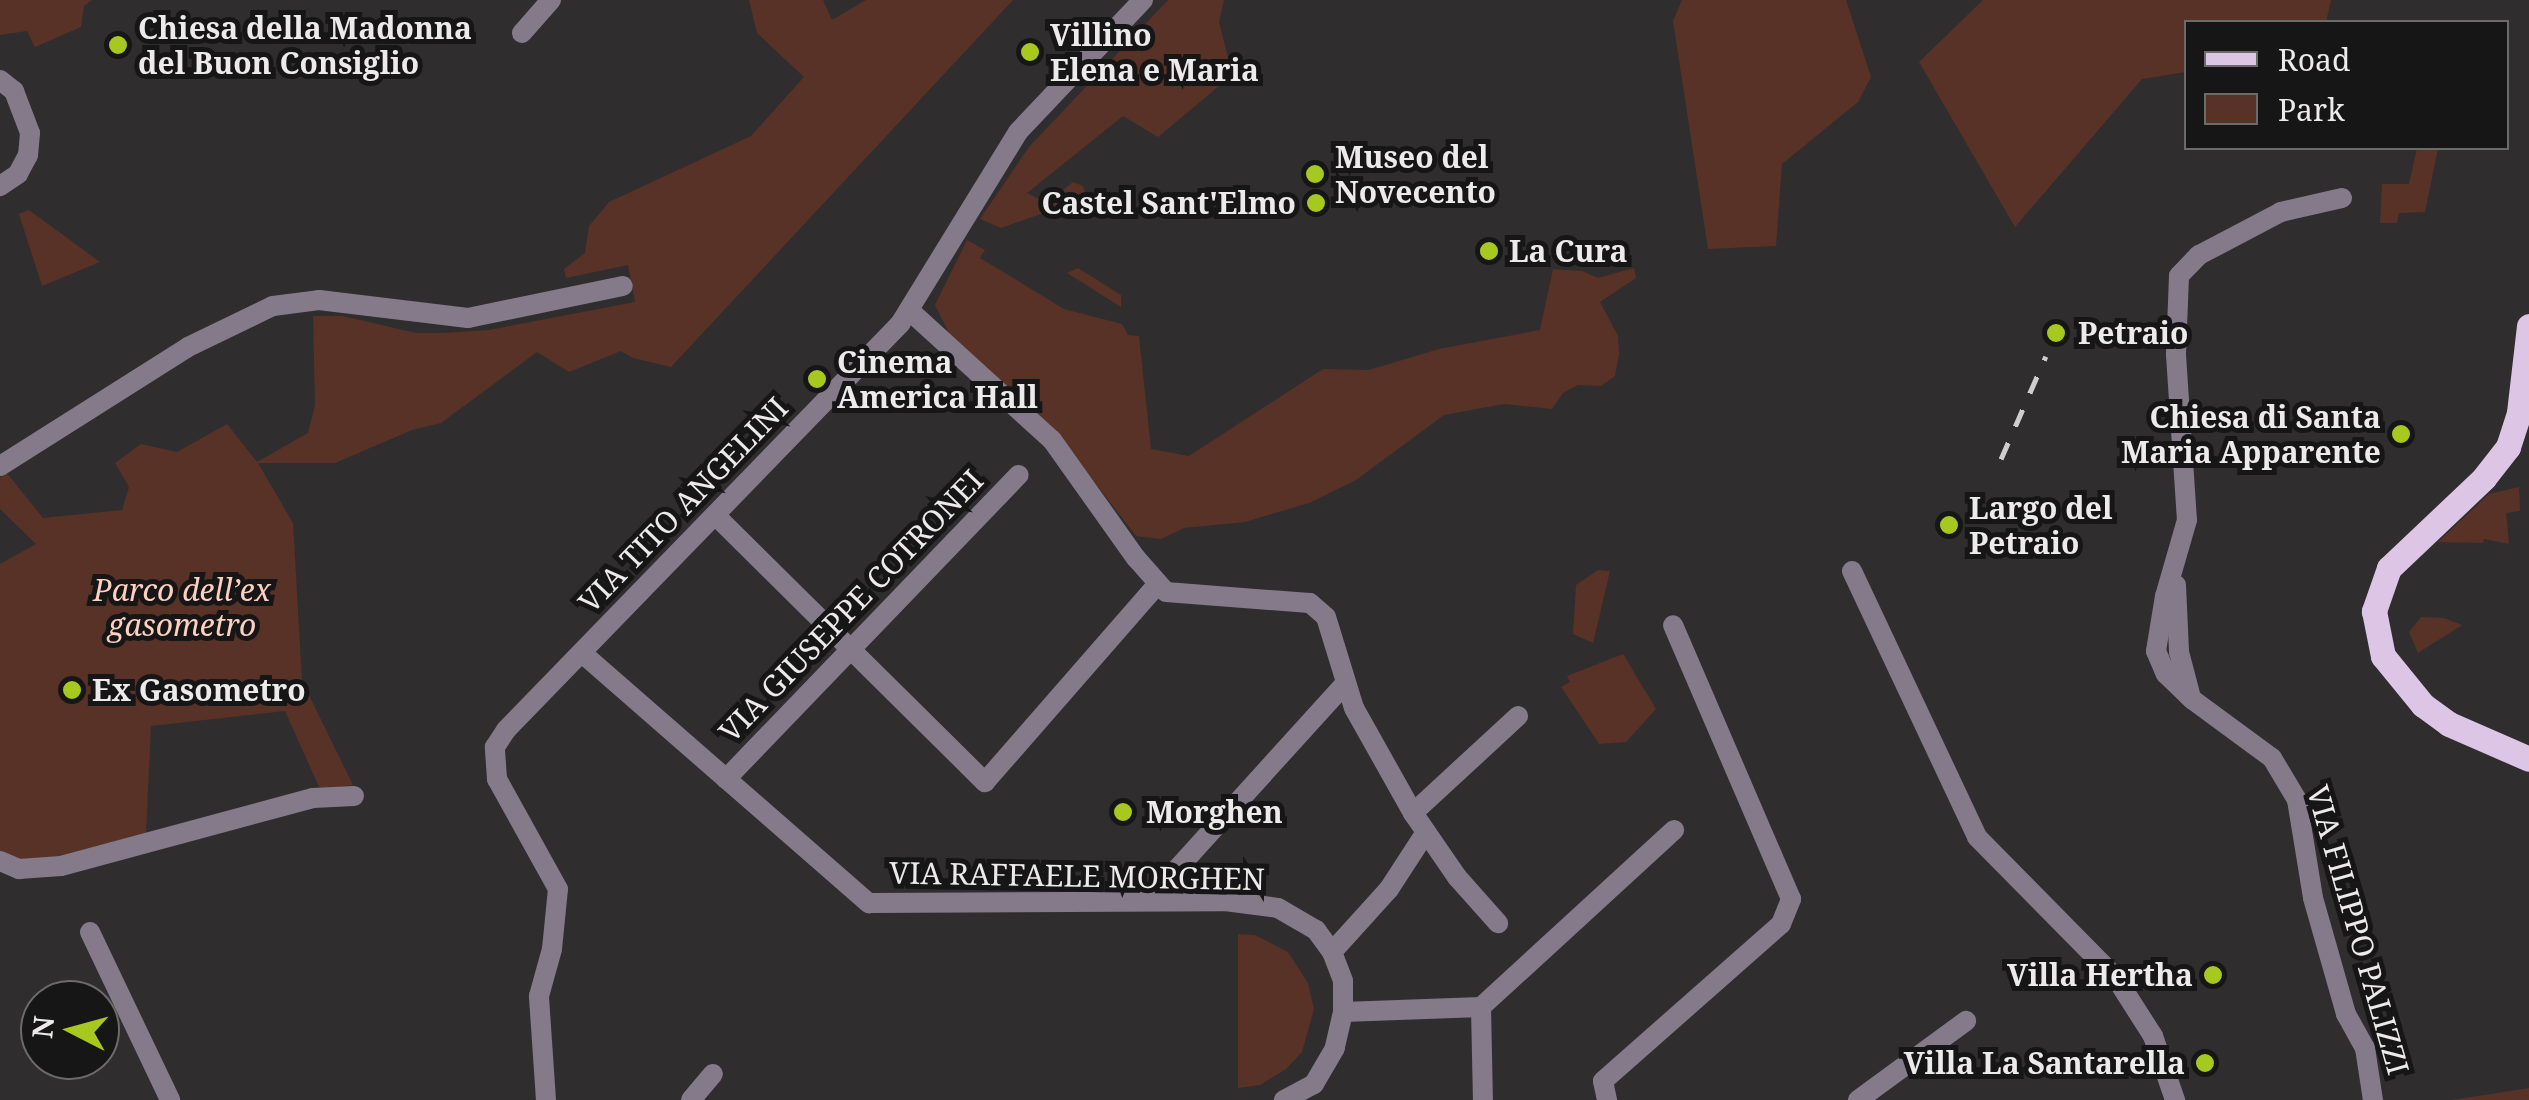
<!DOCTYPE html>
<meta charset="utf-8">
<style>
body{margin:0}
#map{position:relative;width:2529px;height:1100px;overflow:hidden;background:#302d2f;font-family:"Noto Serif",serif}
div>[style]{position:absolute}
.green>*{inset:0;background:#583226}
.minor>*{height:20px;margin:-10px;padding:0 10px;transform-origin:10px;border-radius:10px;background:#857a8a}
.major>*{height:25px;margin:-12.5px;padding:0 12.5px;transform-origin:12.5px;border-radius:12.5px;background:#ddc5e6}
.rail>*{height:5px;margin-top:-2.5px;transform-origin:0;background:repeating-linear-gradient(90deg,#cfcdce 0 18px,transparent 0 36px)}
.dots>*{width:28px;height:28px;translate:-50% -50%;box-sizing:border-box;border:5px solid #171617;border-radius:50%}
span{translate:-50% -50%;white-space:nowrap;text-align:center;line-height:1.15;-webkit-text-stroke:10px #171617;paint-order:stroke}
.poi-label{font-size:30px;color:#eceaeb;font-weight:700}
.left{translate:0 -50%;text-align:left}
.right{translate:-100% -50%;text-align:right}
.street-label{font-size:30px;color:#eceaeb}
.park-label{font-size:30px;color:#fdd0c1;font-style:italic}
.legend{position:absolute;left:2184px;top:20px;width:325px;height:130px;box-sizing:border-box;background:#171617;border:2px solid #6c6b6c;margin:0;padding:12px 18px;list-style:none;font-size:30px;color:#eceaeb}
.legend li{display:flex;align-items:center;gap:20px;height:50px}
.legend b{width:50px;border:2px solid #6c6b6c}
.north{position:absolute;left:20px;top:980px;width:100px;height:100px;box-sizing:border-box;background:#171617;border:2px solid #6c6b6c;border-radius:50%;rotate:276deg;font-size:28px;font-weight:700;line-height:40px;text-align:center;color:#eceaeb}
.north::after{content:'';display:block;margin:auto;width:35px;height:45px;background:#a7c81f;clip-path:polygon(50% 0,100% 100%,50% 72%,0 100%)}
</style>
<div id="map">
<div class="green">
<div style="clip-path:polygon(0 0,92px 0,84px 6px,81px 27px,35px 47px,27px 31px,0 35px)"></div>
<div style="clip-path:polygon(749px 0,823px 0,832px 20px,866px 0,1013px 0,671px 367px,633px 358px,621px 351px,569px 372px,537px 352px,441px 423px,412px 430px,335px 463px,258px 463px,293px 523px,302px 681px,353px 785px,320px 789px,285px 711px,151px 726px,146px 833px,59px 856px,14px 862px,0 856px,0 564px,36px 544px,0 509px,0 478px,6px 472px,43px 518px,122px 510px,129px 487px,115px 463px,141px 444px,177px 452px,227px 424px,257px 462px,308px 433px,315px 405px,313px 316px,343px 316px,416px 333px,442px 333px,489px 330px,635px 302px,628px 265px,566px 278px,564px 269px,585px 253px,589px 226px,609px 202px,751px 136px,804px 77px,757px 33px)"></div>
<div style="clip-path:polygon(1168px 0,1224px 0,1219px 22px,1231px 69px,1225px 81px,1158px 137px,1123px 116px,1027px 193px,1047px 203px,1073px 182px,1083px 186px,1085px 192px,1071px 203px,1001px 228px,980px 219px,1029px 147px)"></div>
<div style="clip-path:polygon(1682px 0,1846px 0,1871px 77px,1858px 102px,1782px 164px,1776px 246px,1708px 249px,1673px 21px)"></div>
<div style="clip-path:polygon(1983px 0,2331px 0,2326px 22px,2186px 22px,2186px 72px,2142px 79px,2015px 227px,1919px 62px)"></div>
<div style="clip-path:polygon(2417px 148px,2438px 148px,2425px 212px,2399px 213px,2397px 223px,2380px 223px,2382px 184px,2409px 184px)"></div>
<div style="clip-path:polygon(29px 210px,100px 262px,42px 286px,19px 214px)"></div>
<div style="clip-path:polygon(967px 240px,985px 250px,980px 258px,1064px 309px,1122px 324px,1128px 335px,1139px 336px,1151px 449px,1189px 456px,1323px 369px,1369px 370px,1439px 349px,1540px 330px,1553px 269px,1582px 271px,1598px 278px,1634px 268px,1636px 278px,1600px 302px,1618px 336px,1619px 354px,1615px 376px,1601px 386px,1578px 385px,1563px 393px,1552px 409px,1504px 404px,1444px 415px,1356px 480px,1309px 503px,1245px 522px,1184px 528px,1161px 539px,1136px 536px,1069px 449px,952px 339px,935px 305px)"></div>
<div style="clip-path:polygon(1078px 268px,1121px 295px,1121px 307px,1067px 273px)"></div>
<div style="clip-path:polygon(2519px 487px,2520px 511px,2506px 513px,2509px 544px,2484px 539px,2483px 543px,2438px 542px,2489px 494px)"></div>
<div style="clip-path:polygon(1598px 570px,1610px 571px,1593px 643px,1573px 634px,1576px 585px)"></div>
<div style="clip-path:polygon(2421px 617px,2444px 618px,2462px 625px,2418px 653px,2409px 632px)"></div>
<div style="clip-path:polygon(1623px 654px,1656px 709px,1626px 742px,1599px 744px,1561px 687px,1570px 682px,1567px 676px)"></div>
<div style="clip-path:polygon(1238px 934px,1255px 935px,1288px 952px,1308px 983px,1314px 1009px,1302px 1052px,1286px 1069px,1260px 1085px,1238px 1088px)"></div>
<div style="clip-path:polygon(2529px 1088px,2529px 1100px,2452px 1100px)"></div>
</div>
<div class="minor">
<div style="left:522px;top:33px;width:44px;rotate:-48.7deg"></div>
<div style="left:0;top:80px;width:18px;rotate:38deg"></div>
<div style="left:14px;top:91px;width:45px;rotate:69.1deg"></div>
<div style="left:30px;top:133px;width:22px;rotate:95deg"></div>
<div style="left:28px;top:155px;width:21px;rotate:118deg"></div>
<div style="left:18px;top:174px;width:22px;rotate:146deg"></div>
<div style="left:2342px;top:198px;width:63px;rotate:167.1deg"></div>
<div style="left:2281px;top:212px;width:93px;rotate:152.3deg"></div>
<div style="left:2199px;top:255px;width:29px;rotate:134deg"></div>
<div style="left:2179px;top:276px;width:79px;rotate:92.2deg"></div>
<div style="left:2176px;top:355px;width:165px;rotate:86.2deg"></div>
<div style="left:2187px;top:520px;width:79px;rotate:106.1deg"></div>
<div style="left:2165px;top:596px;width:56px;rotate:99.3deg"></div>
<div style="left:2156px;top:651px;width:25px;rotate:67deg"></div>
<div style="left:2166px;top:674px;width:37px;rotate:44deg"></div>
<div style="left:2193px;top:700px;width:98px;rotate:36.3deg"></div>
<div style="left:2272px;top:758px;width:49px;rotate:59.2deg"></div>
<div style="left:2297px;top:800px;width:99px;rotate:80.7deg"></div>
<div style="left:2313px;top:898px;width:121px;rotate:74.1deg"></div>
<div style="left:2346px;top:1014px;width:39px;rotate:61deg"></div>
<div style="left:2365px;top:1048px;width:53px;rotate:81.3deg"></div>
<div style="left:910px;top:311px;width:192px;rotate:42.3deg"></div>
<div style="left:1052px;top:440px;width:145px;rotate:54.6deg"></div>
<div style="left:1136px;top:558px;width:45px;rotate:48.6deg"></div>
<div style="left:1166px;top:592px;width:144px;rotate:4.4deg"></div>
<div style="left:1310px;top:603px;width:21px;rotate:41deg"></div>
<div style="left:1326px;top:617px;width:95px;rotate:72.9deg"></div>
<div style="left:1354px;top:708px;width:120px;rotate:60.7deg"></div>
<div style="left:1413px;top:813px;width:78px;rotate:55.5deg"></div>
<div style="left:1457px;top:877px;width:62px;rotate:48.3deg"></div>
<div style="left:0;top:466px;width:222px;rotate:-32.3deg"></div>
<div style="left:188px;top:347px;width:94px;rotate:-25.8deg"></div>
<div style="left:273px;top:306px;width:46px;rotate:-7.4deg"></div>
<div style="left:319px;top:300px;width:150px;rotate:6.9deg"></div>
<div style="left:468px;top:318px;width:158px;rotate:-11.7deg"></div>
<div style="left:715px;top:515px;width:380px;rotate:44.7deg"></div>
<div style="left:985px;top:782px;width:263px;rotate:-48.9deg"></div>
<div style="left:1852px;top:571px;width:294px;rotate:64.8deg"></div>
<div style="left:1977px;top:837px;width:198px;rotate:45.4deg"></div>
<div style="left:2116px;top:978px;width:69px;rotate:57.5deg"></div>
<div style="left:2153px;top:1036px;width:68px;rotate:71deg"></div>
<div style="left:2176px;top:585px;width:67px;rotate:87.4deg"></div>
<div style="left:2179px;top:652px;width:43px;rotate:75.3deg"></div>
<div style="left:582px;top:653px;width:381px;rotate:41.1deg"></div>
<div style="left:869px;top:903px;width:356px;rotate:-0.3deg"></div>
<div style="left:1225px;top:901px;width:53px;rotate:7.5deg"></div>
<div style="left:1278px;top:908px;width:44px;rotate:30.1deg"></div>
<div style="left:1316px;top:930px;width:27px;rotate:54deg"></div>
<div style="left:1332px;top:952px;width:31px;rotate:69deg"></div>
<div style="left:1343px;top:981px;width:31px;rotate:90deg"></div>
<div style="left:1343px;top:1012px;width:37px;rotate:103deg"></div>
<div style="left:1335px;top:1048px;width:42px;rotate:120.3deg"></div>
<div style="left:1314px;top:1084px;width:34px;rotate:152deg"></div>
<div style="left:726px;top:779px;width:422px;rotate:-46.1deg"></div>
<div style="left:1413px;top:813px;width:143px;rotate:-42.7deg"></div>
<div style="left:0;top:861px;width:21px;rotate:23deg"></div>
<div style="left:19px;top:869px;width:42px;rotate:-4.1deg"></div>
<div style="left:61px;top:866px;width:261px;rotate:-15.1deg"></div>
<div style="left:313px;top:798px;width:41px;rotate:-2.8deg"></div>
<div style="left:1148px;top:901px;width:294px;rotate:-47.8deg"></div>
<div style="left:90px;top:932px;width:186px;rotate:64.5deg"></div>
<div style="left:1332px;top:952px;width:85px;rotate:-47.9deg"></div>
<div style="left:1389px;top:889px;width:68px;rotate:-57deg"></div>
<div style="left:1481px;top:1007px;width:93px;rotate:88.8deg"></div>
<div style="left:1343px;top:1012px;width:138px;rotate:-2.1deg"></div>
<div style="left:1481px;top:1007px;width:262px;rotate:-42.5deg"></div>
<div style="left:546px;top:1100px;width:104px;rotate:-93.9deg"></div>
<div style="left:539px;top:996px;width:49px;rotate:-74.5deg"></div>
<div style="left:552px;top:949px;width:60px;rotate:-84.3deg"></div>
<div style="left:558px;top:889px;width:126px;rotate:-119deg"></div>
<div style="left:497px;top:779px;width:32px;rotate:-94deg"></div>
<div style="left:495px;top:747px;width:20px;rotate:-57deg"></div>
<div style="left:506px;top:730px;width:566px;rotate:-45.86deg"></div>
<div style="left:900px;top:324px;width:225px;rotate:-58.4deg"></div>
<div style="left:1018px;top:132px;width:182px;rotate:-46.6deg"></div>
<div style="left:691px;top:1100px;width:34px;rotate:-50deg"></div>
<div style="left:1607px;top:1100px;width:19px;rotate:-102deg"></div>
<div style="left:1603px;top:1081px;width:237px;rotate:-41.4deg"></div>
<div style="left:1781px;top:924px;width:27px;rotate:-68deg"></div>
<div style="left:1791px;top:899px;width:298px;rotate:-113.3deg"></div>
<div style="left:1858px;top:1100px;width:134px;rotate:-36.2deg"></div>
</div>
<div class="major">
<div style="left:2529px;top:326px;width:88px;rotate:96.6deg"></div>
<div style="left:2519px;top:413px;width:36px;rotate:108deg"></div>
<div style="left:2508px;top:447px;width:39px;rotate:128deg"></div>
<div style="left:2484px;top:478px;width:131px;rotate:136.5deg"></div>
<div style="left:2389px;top:568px;width:46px;rotate:109.2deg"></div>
<div style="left:2374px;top:611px;width:46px;rotate:78.7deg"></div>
<div style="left:2383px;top:656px;width:63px;rotate:50.8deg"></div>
<div style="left:2423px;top:705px;width:32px;rotate:36deg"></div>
<div style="left:2449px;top:724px;width:87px;rotate:23.6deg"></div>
</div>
<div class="rail">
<div style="left:2001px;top:459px;width:112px;rotate:-66.4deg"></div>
</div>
<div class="dots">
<div style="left:118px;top:45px;background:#a7c81f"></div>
<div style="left:1030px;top:52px;background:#a7c81f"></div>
<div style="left:1315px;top:174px;background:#a7c81f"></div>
<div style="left:1316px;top:203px;background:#a7c81f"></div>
<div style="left:1489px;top:251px;background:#a7c81f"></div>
<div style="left:2056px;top:333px;background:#a7c81f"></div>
<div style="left:817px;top:379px;background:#a7c81f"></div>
<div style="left:2401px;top:434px;background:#a7c81f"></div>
<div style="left:1949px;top:525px;background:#a7c81f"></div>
<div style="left:72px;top:690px;background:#a7c81f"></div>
<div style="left:1123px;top:812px;background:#a7c81f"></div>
<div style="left:2213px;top:975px;background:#a7c81f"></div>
<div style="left:2205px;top:1063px;background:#a7c81f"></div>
</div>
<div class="poi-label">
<span class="left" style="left:138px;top:45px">Chiesa della Madonna<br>del Buon Consiglio</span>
<span class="left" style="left:1050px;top:52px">Villino<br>Elena e Maria</span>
<span class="left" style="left:1335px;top:174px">Museo del<br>Novecento</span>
<span class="right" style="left:1296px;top:203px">Castel Sant'Elmo</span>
<span class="left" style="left:1509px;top:251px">La Cura</span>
<span class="left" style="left:2078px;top:333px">Petraio</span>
<span class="left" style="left:837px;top:379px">Cinema<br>America Hall</span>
<span class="right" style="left:2381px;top:434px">Chiesa di Santa<br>Maria Apparente</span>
<span class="left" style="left:1969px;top:525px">Largo del<br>Petraio</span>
<span class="left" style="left:92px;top:690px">Ex Gasometro</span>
<span class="left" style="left:1146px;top:812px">Morghen</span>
<span class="right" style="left:2193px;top:975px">Villa Hertha</span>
<span class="right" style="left:2185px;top:1063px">Villa La Santarella</span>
</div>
<div class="street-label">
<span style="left:683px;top:505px;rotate:-46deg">VIA TITO ANGELINI</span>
<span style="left:851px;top:606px;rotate:-46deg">VIA GIUSEPPE COTRONEI</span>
<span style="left:1077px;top:876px;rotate:1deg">VIA RAFFAELE MORGHEN</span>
<span style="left:2358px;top:930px;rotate:74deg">VIA FILIPPO PALIZZI</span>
</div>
<div class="park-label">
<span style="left:182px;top:607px">Parco dell’ex<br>gasometro</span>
</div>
<ul class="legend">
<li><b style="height:12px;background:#ddc5e6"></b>Road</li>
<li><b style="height:28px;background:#583226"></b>Park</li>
</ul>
<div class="north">N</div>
</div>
